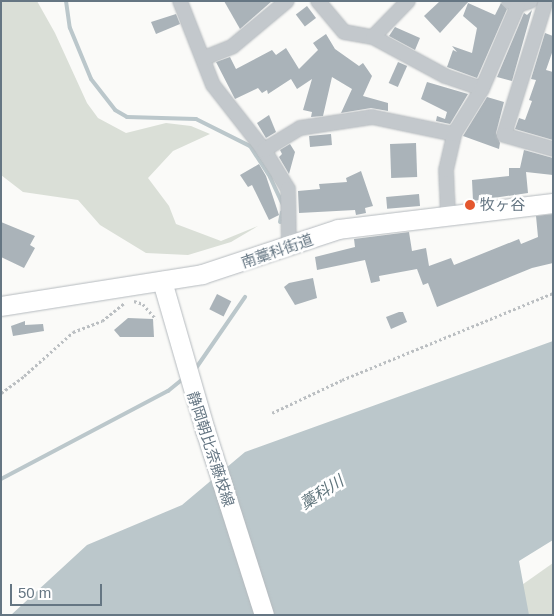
<!DOCTYPE html>
<meta charset="utf-8">
<style>
body{margin:0}
#map{position:relative;width:554px;height:616px;overflow:hidden;background:#fafaf8;font-family:Helvetica,"Noto Sans JP",sans-serif}
div>[style]{position:absolute}
.green>*{inset:0;background:#dadfd7}
.water>*{inset:0;background:#bbc7cb}
.stream>*{height:4px;margin:-2px;padding:0 2px;transform-origin:2px;border-radius:2px;background:#bbc7cb}
.building>*{inset:0;background:#aab3b9;transform-origin:0 0}
.path>*{height:2.5px;margin-top:-1.25px;transform-origin:0;background:repeating-linear-gradient(90deg,#bbbfc2 0 2.5px,transparent 0 5px)}
.roads{filter:drop-shadow(0 0 1px #b5babe) drop-shadow(0 0 1px #b5babe)}
.minor>*{height:14px;margin:-7px;padding:0 7px;transform-origin:7px;border-radius:7px;background:#c3c8cc}
.major>*{height:19px;margin:-9.5px;padding:0 9.5px;transform-origin:9.5px;border-radius:9.5px;background:#fff}
.dots>*{width:14px;height:14px;translate:-50% -50%;box-sizing:border-box;border:2px solid #fff;border-radius:50%}
span{translate:-50% -50%;white-space:nowrap;text-align:center;line-height:1.15;-webkit-text-stroke:5px #fff;paint-order:stroke}
.poi-label{font-size:15px;color:#657683}
.left{translate:0 -50%;text-align:left}
.street-label{font-size:15px;color:#657683}
.water-label{font-size:16px;color:#60757c;font-style:italic}
.frame{position:absolute;inset:0;border:2px solid #657683;pointer-events:none}
.scale{position:absolute;left:10px;top:584px;width:92px;height:22px;box-sizing:border-box;border:2px solid #657683;border-top:0;padding-left:6px;font-size:15px;line-height:18px;white-space:nowrap;color:#657683;-webkit-text-stroke:4px #fff;paint-order:stroke}
</style>
<div id="map">
<div class="green">
<div style="clip-path:polygon(1px 1px,37px 1px,55px 33px,87px 103px,98px 118px,126px 133px,166px 123px,191px 126px,210px 134px,173px 151px,148px 178px,169px 206px,176px 224px,221px 241px,258px 226px,231px 242px,188px 255px,146px 253px,100px 225px,78px 200px,23px 192px,1px 175px)"></div>
<div style="clip-path:polygon(553px 563px,553px 615px,486px 615px,519px 587px)"></div>
</div>
<div class="water">
<div style="clip-path:polygon(553px 341px,553px 540px,519px 561px,529px 615px,11px 615px,87px 545px,182px 505px,245px 452px)"></div>
</div>
<div class="stream">
<div style="left:66px;top:1px;width:27px;rotate:82deg"></div>
<div style="left:70px;top:28px;width:55px;rotate:67.6deg"></div>
<div style="left:91px;top:79px;width:39px;rotate:52deg"></div>
<div style="left:115px;top:110px;width:14px;rotate:30deg"></div>
<div style="left:127px;top:117px;width:69px;rotate:1.7deg"></div>
<div style="left:196px;top:119px;width:60px;rotate:26.6deg"></div>
<div style="left:250px;top:146px;width:37px;rotate:57deg"></div>
<div style="left:270px;top:177px;width:31px;rotate:65deg"></div>
<div style="left:280px;top:222px;width:10px;rotate:-79deg"></div>
<div style="left:194px;top:371px;width:90px;rotate:-55.4deg"></div>
<div style="left:1px;top:479px;width:189px;rotate:-27.8deg"></div>
<div style="left:168px;top:391px;width:21px;rotate:-39deg"></div>
</div>
<div class="building">
<div style="clip-path:polygon(224px 1px,272px 1px,240px 29px)"></div>
<div style="clip-path:polygon(440px 1px,469px 1px,440px 33px,424px 16px)"></div>
<div style="clip-path:polygon(468px 3px,495px 15px,501px 3px,507px 9px,477px 78px,447px 67px,453px 50px,457px 52px,452px 46px,472px 53px,477px 28px,463px 16px)"></div>
<div style="left:307px;top:6px;width:15px;height:14px;rotate:53deg"></div>
<div style="clip-path:polygon(532px 10px,512px 81px,497px 77px,524px 13px,527px 15px)"></div>
<div style="clip-path:polygon(176px 14px,180px 24px,156px 34px,151px 22px)"></div>
<div style="clip-path:polygon(395px 27px,420px 38px,415px 50px,389px 36px)"></div>
<div style="clip-path:polygon(545px 33px,553px 36px,553px 50px,546px 70px,553px 72px,553px 140px,515px 129px,519px 118px,525px 120px,532px 101px,529px 100px,536px 80px,531px 79px)"></div>
<div style="clip-path:polygon(326px 34px,335px 49px,359px 66px,363px 63px,372px 76px,363px 96px,388px 103px,388px 111px,371px 108px,341px 113px,352px 89px,332px 77px,323px 116px,311px 117px,312px 112px,303px 110px,312px 79px,297px 89px,291px 79px,268px 94px,267px 90px,262px 93px,258px 88px,235px 99px,216px 62px,230px 57px,236px 69px,272px 50px,276px 55px,286px 48px,299px 69px,318px 50px,313px 43px)"></div>
<div style="left:398px;top:62px;width:10px;height:23px;rotate:24deg"></div>
<div style="clip-path:polygon(427px 82px,468px 94px,450px 124px,436px 121px,437px 116px,445px 119px,447px 112px,421px 99px)"></div>
<div style="clip-path:polygon(487px 97px,504px 102px,496px 133px,500px 143px,499px 149px,463px 136px)"></div>
<div style="clip-path:polygon(269px 115px,276px 132px,266px 138px,257px 123px)"></div>
<div style="left:331px;top:134px;width:11px;height:22px;rotate:85deg"></div>
<div style="left:416px;top:143px;width:34px;height:26px;rotate:88deg"></div>
<div style="clip-path:polygon(290px 144px,295px 152px,289px 174px,279px 157px,282px 154px,280px 150px)"></div>
<div style="clip-path:polygon(524px 150px,553px 158px,553px 175px,526px 172px,528px 193px,473px 201px,472px 180px,509px 176px,509px 168px,520px 168px)"></div>
<div style="clip-path:polygon(259px 164px,266px 176px,279px 215px,269px 220px,252px 185px,248px 187px,240px 175px)"></div>
<div style="clip-path:polygon(361px 171px,373px 206px,365px 208px,366px 213px,356px 215px,355px 210px,299px 213px,298px 191px,320px 189px,319px 184px,347px 182px,346px 178px)"></div>
<div style="left:419px;top:194px;width:12px;height:33px;rotate:85deg"></div>
<div style="clip-path:polygon(553px 214px,553px 263px,532px 268px,437px 307px,428px 283px,423px 285px,417px 269px,379px 276px,380px 281px,371px 283px,365px 260px,317px 270px,315px 257px,355px 247px,354px 239px,409px 232px,412px 251px,426px 248px,429px 266px,451px 258px,454px 265px,519px 239px,521px 244px,538px 237px,536px 216px)"></div>
<div style="clip-path:polygon(1px 222px,35px 236px,30px 245px,35px 248px,24px 268px,1px 257px)"></div>
<div style="clip-path:polygon(313px 278px,317px 298px,295px 305px,284px 287px,289px 283px)"></div>
<div style="left:217px;top:294px;width:16px;height:17px;rotate:27deg"></div>
<div style="clip-path:polygon(399px 312px,403px 312px,407px 322px,391px 329px,386px 317px)"></div>
<div style="clip-path:polygon(128px 318px,153px 319px,154px 337px,120px 337px,114px 330px)"></div>
<div style="clip-path:polygon(25px 321px,25px 325px,43px 324px,44px 331px,13px 336px,11px 326px)"></div>
</div>
<div class="path">
<div style="left:134px;top:301px;width:9px;rotate:18deg"></div>
<div style="left:143px;top:304px;width:20px;rotate:49deg"></div>
<div style="left:1px;top:393px;width:29px;rotate:-36deg"></div>
<div style="left:24px;top:376px;width:66px;rotate:-41.9deg"></div>
<div style="left:73px;top:332px;width:31px;rotate:-21deg"></div>
<div style="left:102px;top:321px;width:28px;rotate:-39deg"></div>
<div style="left:272px;top:413px;width:77px;rotate:-25.2deg"></div>
<div style="left:342px;top:380px;width:228px;rotate:-22.4deg"></div>
<div style="left:552px;top:615px;width:1px;rotate:-45deg"></div>
</div>
<div class="roads">
<div class="minor">
<div style="left:180px;top:1px;width:90px;rotate:68.6deg"></div>
<div style="left:213px;top:85px;width:83px;rotate:51.9deg"></div>
<div style="left:264px;top:150px;width:46px;rotate:58.4deg"></div>
<div style="left:288px;top:189px;width:58px;rotate:89deg"></div>
<div style="left:318px;top:1px;width:40px;rotate:50deg"></div>
<div style="left:344px;top:32px;width:29px;rotate:10deg"></div>
<div style="left:373px;top:37px;width:82px;rotate:28.4deg"></div>
<div style="left:445px;top:76px;width:39px;rotate:19deg"></div>
<div style="left:509px;top:1px;width:10px;rotate:24deg"></div>
<div style="left:518px;top:5px;width:13px;rotate:-18deg"></div>
<div style="left:546px;top:1px;width:140px;rotate:107.4deg"></div>
<div style="left:504px;top:135px;width:51px;rotate:15.9deg"></div>
<div style="left:373px;top:37px;width:50px;rotate:-45.8deg"></div>
<div style="left:204px;top:58px;width:31px;rotate:-22deg"></div>
<div style="left:233px;top:46px;width:70px;rotate:-39.8deg"></div>
<div style="left:264px;top:150px;width:42px;rotate:-31.4deg"></div>
<div style="left:300px;top:128px;width:73px;rotate:-8.7deg"></div>
<div style="left:372px;top:117px;width:84px;rotate:11.7deg"></div>
<div style="left:448px;top:214px;width:44px;rotate:-92.6deg"></div>
<div style="left:446px;top:170px;width:37px;rotate:-77deg"></div>
<div style="left:454px;top:134px;width:53px;rotate:-58.1deg"></div>
<div style="left:482px;top:89px;width:91px;rotate:-66.8deg"></div>
</div>
<div class="major">
<div style="left:162px;top:281px;width:155px;rotate:73.9deg"></div>
<div style="left:205px;top:430px;width:194px;rotate:72.3deg"></div>
<div style="left:1px;top:306px;width:204px;rotate:-9deg"></div>
<div style="left:202px;top:274px;width:143px;rotate:-18.3deg"></div>
<div style="left:338px;top:229px;width:217px;rotate:-6.9deg"></div>
</div>
</div>
<div class="dots">
<div style="left:470px;top:205px;background:#e4572e"></div>
</div>
<div class="poi-label">
<span class="left" style="left:480px;top:205px">牧ヶ谷</span>
</div>
<div class="street-label">
<span style="left:277px;top:251px;rotate:-19deg">南藁科街道</span>
<span style="left:211px;top:449px;rotate:72deg">静岡朝比奈藤枝線</span>
</div>
<div class="water-label">
<span style="left:322px;top:493px;rotate:-33deg">藁科川</span>
</div>
<div class="frame"></div>
<div class="scale">50 m</div>
</div>
